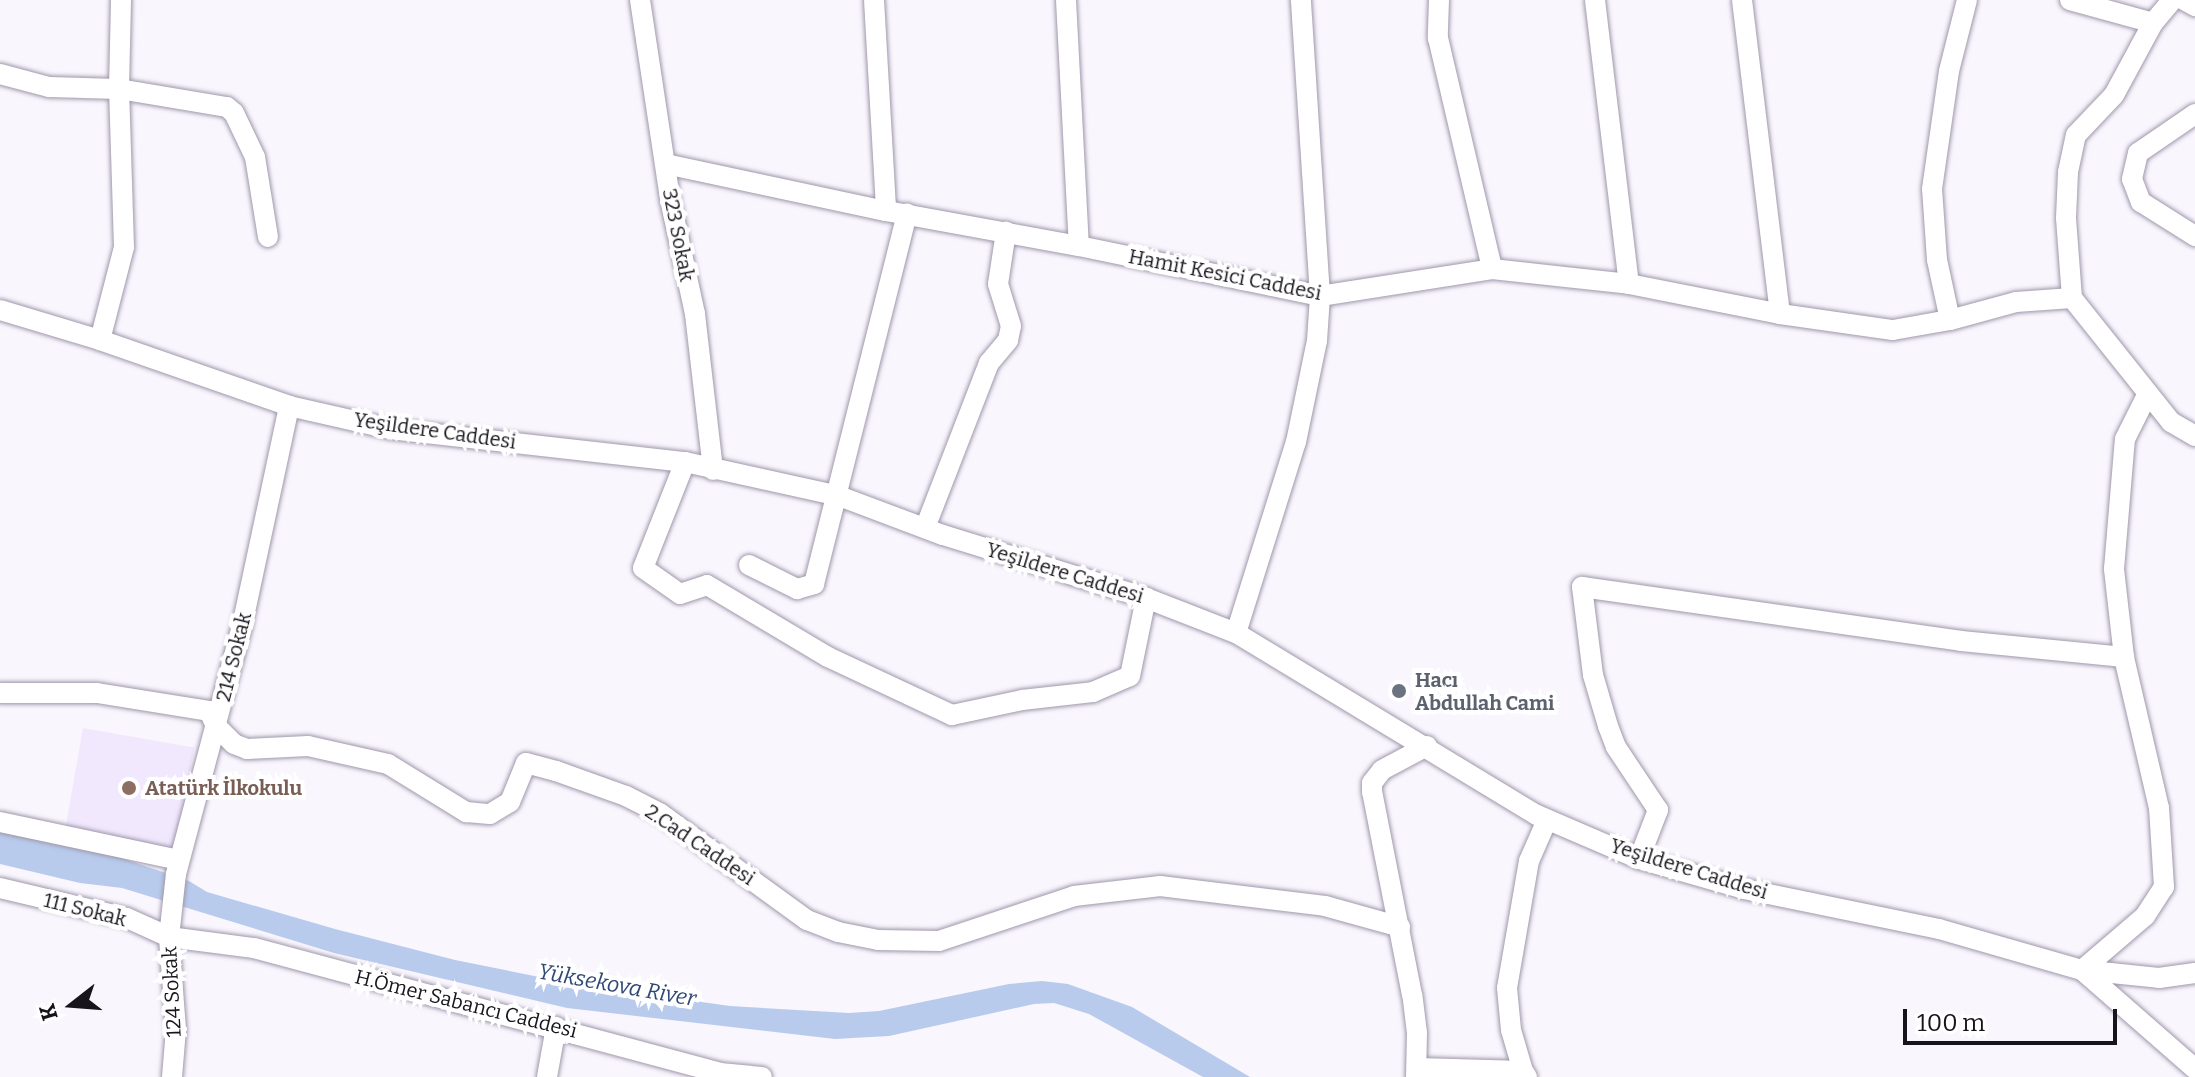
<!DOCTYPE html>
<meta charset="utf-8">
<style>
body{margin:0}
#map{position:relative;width:2195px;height:1077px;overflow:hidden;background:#f9f6fe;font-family:Bitter,serif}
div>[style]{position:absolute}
.built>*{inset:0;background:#f1e8fe;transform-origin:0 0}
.water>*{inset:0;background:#b8cbed}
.roads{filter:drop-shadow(0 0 2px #9f97aa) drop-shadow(0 0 2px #9f97aa)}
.minor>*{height:20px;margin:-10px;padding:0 10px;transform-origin:10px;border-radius:10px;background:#fff}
.dots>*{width:22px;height:22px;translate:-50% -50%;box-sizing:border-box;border:4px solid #fff;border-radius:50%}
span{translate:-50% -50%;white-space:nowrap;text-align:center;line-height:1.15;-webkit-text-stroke:8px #fff;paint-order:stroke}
.street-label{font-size:20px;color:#17141b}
.worship-label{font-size:20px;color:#5b616d;font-weight:700}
.left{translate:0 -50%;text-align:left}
.education-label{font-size:20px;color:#785e54;font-weight:700}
.water-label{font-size:22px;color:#2f4875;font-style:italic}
.north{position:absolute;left:32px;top:965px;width:80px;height:80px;-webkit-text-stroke:6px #fff;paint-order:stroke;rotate:253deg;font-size:22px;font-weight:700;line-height:32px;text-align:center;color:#17141b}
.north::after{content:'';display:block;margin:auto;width:28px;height:36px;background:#17141b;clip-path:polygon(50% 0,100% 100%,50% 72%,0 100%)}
.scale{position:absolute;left:1903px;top:1009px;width:214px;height:36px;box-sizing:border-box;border:4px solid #17141b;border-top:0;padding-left:10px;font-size:24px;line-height:28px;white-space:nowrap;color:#17141b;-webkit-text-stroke:6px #fff;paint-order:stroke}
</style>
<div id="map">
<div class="built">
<div style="left:83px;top:728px;width:113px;height:103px;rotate:10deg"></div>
</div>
<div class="water">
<div style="clip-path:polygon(0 827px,95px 849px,189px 881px,207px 892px,335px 929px,455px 960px,574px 984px,730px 1006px,849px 1013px,879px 1011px,1009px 984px,1042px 981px,1068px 984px,1132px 1007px,1250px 1077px,1203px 1077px,1089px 1014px,1054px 1003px,1034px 1004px,889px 1036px,835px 1039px,567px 1008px,334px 953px,122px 888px,80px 883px,0 864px)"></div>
</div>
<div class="roads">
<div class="minor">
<div style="left:640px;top:0;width:201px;rotate:81.4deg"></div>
<div style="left:670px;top:199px;width:118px;rotate:77.7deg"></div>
<div style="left:695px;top:314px;width:157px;rotate:83.4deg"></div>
<div style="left:874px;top:0;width:211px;rotate:86.7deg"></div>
<div style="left:1066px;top:0;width:246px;rotate:87deg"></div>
<div style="left:1439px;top:0;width:38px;rotate:92deg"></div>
<div style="left:1438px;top:38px;width:237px;rotate:76.8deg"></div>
<div style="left:1595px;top:0;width:286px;rotate:83.2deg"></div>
<div style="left:1742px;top:0;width:316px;rotate:83.1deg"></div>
<div style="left:2070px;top:0;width:86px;rotate:15.5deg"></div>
<div style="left:2184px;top:0;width:13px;rotate:29deg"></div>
<div style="left:0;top:74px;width:51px;rotate:14.9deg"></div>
<div style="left:49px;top:87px;width:70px;rotate:1.6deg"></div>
<div style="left:119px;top:89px;width:109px;rotate:9.5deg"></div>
<div style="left:227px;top:107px;width:9px;rotate:41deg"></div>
<div style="left:234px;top:113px;width:49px;rotate:64.5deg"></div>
<div style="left:255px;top:157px;width:81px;rotate:80.8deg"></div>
<div style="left:2195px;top:114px;width:69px;rotate:145.6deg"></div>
<div style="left:2138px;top:153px;width:27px;rotate:103deg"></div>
<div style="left:2132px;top:179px;width:25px;rotate:69deg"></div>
<div style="left:2141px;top:202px;width:64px;rotate:32.2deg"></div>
<div style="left:666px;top:164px;width:225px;rotate:12.1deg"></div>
<div style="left:886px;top:211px;width:196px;rotate:10.3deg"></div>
<div style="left:1079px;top:246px;width:246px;rotate:11.7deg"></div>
<div style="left:1320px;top:296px;width:174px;rotate:-8.9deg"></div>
<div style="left:1492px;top:269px;width:138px;rotate:6.2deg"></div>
<div style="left:1629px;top:284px;width:154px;rotate:11.2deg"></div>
<div style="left:1780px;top:314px;width:114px;rotate:8.1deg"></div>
<div style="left:1893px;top:330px;width:58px;rotate:-10deg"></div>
<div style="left:1950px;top:320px;width:68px;rotate:-15.3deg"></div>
<div style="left:2016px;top:302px;width:56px;rotate:-4.1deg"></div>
<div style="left:2072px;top:298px;width:80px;rotate:-94.3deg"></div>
<div style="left:2066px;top:218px;width:46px;rotate:-87.5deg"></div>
<div style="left:2068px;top:172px;width:38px;rotate:-78deg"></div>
<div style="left:2076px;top:135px;width:55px;rotate:-46.5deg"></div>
<div style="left:2114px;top:95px;width:82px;rotate:-61.6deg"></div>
<div style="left:2153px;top:23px;width:30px;rotate:-50deg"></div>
<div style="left:2072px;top:298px;width:159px;rotate:51.4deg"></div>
<div style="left:2171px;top:422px;width:28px;rotate:30deg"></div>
<div style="left:0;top:310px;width:104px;rotate:16.7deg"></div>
<div style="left:100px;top:340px;width:200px;rotate:19.2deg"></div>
<div style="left:289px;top:406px;width:104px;rotate:12.8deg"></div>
<div style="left:390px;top:429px;width:297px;rotate:6.4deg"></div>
<div style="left:685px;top:462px;width:158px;rotate:12.4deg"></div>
<div style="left:839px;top:496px;width:111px;rotate:20.6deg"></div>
<div style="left:943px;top:535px;width:213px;rotate:17.2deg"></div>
<div style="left:1146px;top:598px;width:97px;rotate:21.3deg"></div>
<div style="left:1236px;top:633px;width:352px;rotate:31.2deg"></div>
<div style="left:1537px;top:815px;width:111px;rotate:23.3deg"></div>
<div style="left:1639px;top:859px;width:109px;rotate:15.9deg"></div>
<div style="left:1744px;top:889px;width:199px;rotate:11.6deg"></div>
<div style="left:1939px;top:929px;width:149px;rotate:16deg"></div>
<div style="left:2082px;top:970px;width:77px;rotate:5.9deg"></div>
<div style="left:2159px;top:978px;width:36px;rotate:-8deg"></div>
<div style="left:1950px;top:320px;width:61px;rotate:-102.2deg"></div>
<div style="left:1937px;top:260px;width:71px;rotate:-94deg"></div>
<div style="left:1932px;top:189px;width:119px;rotate:-81.8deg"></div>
<div style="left:1949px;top:71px;width:73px;rotate:-75.8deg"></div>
<div style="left:100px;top:340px;width:96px;rotate:-75.5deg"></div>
<div style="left:124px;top:247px;width:158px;rotate:-91.8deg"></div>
<div style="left:119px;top:89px;width:89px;rotate:-88.7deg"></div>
<div style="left:685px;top:462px;width:114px;rotate:111.6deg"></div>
<div style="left:643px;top:568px;width:45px;rotate:35.1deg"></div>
<div style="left:680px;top:594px;width:28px;rotate:-18deg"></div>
<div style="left:707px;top:585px;width:141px;rotate:30.8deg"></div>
<div style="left:828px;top:657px;width:137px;rotate:25.1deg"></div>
<div style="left:952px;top:715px;width:72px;rotate:-12.1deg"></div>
<div style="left:1022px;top:700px;width:71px;rotate:-6.4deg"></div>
<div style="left:1093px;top:692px;width:40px;rotate:-23.4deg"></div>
<div style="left:1130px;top:676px;width:80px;rotate:-78.4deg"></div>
<div style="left:925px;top:528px;width:177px;rotate:-68.8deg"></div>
<div style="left:989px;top:363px;width:30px;rotate:-50deg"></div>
<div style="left:1008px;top:340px;width:14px;rotate:-78deg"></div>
<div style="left:1011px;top:326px;width:44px;rotate:-107.2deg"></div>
<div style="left:998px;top:284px;width:53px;rotate:-81.3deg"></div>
<div style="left:749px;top:565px;width:54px;rotate:26.6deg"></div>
<div style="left:797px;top:589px;width:18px;rotate:-16deg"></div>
<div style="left:814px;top:584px;width:382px;rotate:-75.9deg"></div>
<div style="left:1236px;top:633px;width:200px;rotate:-72.6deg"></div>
<div style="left:1296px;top:442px;width:103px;rotate:-78.3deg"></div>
<div style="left:1317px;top:341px;width:45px;rotate:-86.2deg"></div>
<div style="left:1320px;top:296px;width:297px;rotate:-93.7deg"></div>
<div style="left:0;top:693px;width:97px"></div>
<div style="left:97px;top:693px;width:113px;rotate:9.1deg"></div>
<div style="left:209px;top:711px;width:17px;rotate:65deg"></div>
<div style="left:216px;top:726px;width:25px;rotate:45deg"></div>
<div style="left:234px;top:744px;width:14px;rotate:21deg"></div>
<div style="left:247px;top:749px;width:61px;rotate:-2.8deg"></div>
<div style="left:308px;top:746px;width:82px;rotate:12.7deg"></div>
<div style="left:388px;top:764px;width:92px;rotate:31.6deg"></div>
<div style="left:466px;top:812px;width:24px;rotate:5deg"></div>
<div style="left:490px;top:814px;width:23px;rotate:-31deg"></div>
<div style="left:510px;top:802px;width:42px;rotate:-67.7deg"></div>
<div style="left:526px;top:763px;width:31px;rotate:15deg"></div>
<div style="left:556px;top:771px;width:74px;rotate:19.7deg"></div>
<div style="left:626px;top:796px;width:39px;rotate:27deg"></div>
<div style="left:661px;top:814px;width:180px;rotate:36deg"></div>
<div style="left:807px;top:920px;width:33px;rotate:21deg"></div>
<div style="left:838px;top:932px;width:41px;rotate:11.3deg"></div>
<div style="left:878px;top:940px;width:61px;rotate:0.9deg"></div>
<div style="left:939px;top:941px;width:142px;rotate:-18.4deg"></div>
<div style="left:1074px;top:896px;width:87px;rotate:-6.6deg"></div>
<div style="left:1160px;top:886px;width:166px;rotate:6.9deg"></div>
<div style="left:1325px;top:906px;width:78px;rotate:15.6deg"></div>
<div style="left:0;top:822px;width:183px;rotate:12deg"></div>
<div style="left:1639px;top:859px;width:53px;rotate:-68.8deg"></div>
<div style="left:1658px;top:810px;width:76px;rotate:-123.7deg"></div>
<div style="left:1616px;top:747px;width:22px;rotate:-111deg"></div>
<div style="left:1608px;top:726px;width:53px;rotate:-106.4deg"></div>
<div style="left:1593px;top:675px;width:89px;rotate:-97.1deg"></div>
<div style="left:1582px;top:587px;width:383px;rotate:8.1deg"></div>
<div style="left:1961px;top:641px;width:164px;rotate:5.6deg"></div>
<div style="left:0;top:888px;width:130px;rotate:13.3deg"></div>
<div style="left:127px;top:918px;width:46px;rotate:24.3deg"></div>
<div style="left:169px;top:937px;width:86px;rotate:7.4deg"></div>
<div style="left:254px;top:948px;width:482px;rotate:15deg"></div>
<div style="left:720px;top:1073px;width:42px;rotate:5.4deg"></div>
<div style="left:2082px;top:970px;width:83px;rotate:-40.6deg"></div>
<div style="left:2145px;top:916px;width:35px;rotate:-57deg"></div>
<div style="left:2164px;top:887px;width:79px;rotate:-93.6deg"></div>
<div style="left:2159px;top:808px;width:155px;rotate:-103.1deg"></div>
<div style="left:2124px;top:657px;width:89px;rotate:-96.5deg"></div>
<div style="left:2114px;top:569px;width:130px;rotate:-85.2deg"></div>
<div style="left:2125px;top:439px;width:49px;rotate:-63.4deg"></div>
<div style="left:2082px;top:970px;width:150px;rotate:41.2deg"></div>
<div style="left:1418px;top:1068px;width:105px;rotate:1.6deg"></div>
<div style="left:1523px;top:1071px;width:7px;rotate:56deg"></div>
<div style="left:1523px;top:1071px;width:43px;rotate:-106.3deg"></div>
<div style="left:1511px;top:1030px;width:42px;rotate:-95.4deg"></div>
<div style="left:1507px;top:988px;width:129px;rotate:-80.2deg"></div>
<div style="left:1529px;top:861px;width:45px;rotate:-66.3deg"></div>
<div style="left:172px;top:1077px;width:48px;rotate:-85.2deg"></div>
<div style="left:176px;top:1029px;width:92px;rotate:-94.4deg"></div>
<div style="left:169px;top:937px;width:63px;rotate:-83.7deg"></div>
<div style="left:176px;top:874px;width:257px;rotate:-75.1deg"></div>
<div style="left:242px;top:626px;width:225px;rotate:-77.9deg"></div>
<div style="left:547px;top:1077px;width:51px;rotate:-79.8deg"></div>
<div style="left:1416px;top:1077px;width:44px;rotate:-88.7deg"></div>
<div style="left:1417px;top:1033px;width:38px;rotate:-97deg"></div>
<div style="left:1412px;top:995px;width:207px;rotate:-101.1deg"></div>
<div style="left:1372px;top:792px;width:9px;rotate:-90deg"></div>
<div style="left:1372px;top:783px;width:16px;rotate:-52deg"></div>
<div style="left:1382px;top:770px;width:51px;rotate:-28.1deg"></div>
</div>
</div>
<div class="dots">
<div style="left:1399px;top:691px;background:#6b7280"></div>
<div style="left:129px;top:788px;background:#8d6e63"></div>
</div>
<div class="street-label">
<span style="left:678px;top:235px;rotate:79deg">323 Sokak</span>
<span style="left:1225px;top:275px;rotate:11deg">Hamit Kesici Caddesi</span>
<span style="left:435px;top:431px;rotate:8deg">Yeşildere Caddesi</span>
<span style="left:1065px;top:573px;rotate:17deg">Yeşildere Caddesi</span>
<span style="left:234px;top:657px;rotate:-76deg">214 Sokak</span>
<span style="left:700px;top:845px;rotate:34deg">2.Cad Caddesi</span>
<span style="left:1689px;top:869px;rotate:17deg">Yeşildere Caddesi</span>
<span style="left:85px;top:910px;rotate:14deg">111 Sokak</span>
<span style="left:172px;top:992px;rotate:-93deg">124 Sokak</span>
<span style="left:466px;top:1004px;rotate:14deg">H.Ömer Sabancı Caddesi</span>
</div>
<div class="worship-label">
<span class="left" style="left:1415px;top:692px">Hacı<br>Abdullah Cami</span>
</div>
<div class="education-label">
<span class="left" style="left:145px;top:788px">Atatürk İlkokulu</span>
</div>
<div class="water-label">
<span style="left:617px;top:985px;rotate:10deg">Yüksekova River</span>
</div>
<div class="north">K</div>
<div class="scale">100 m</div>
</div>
